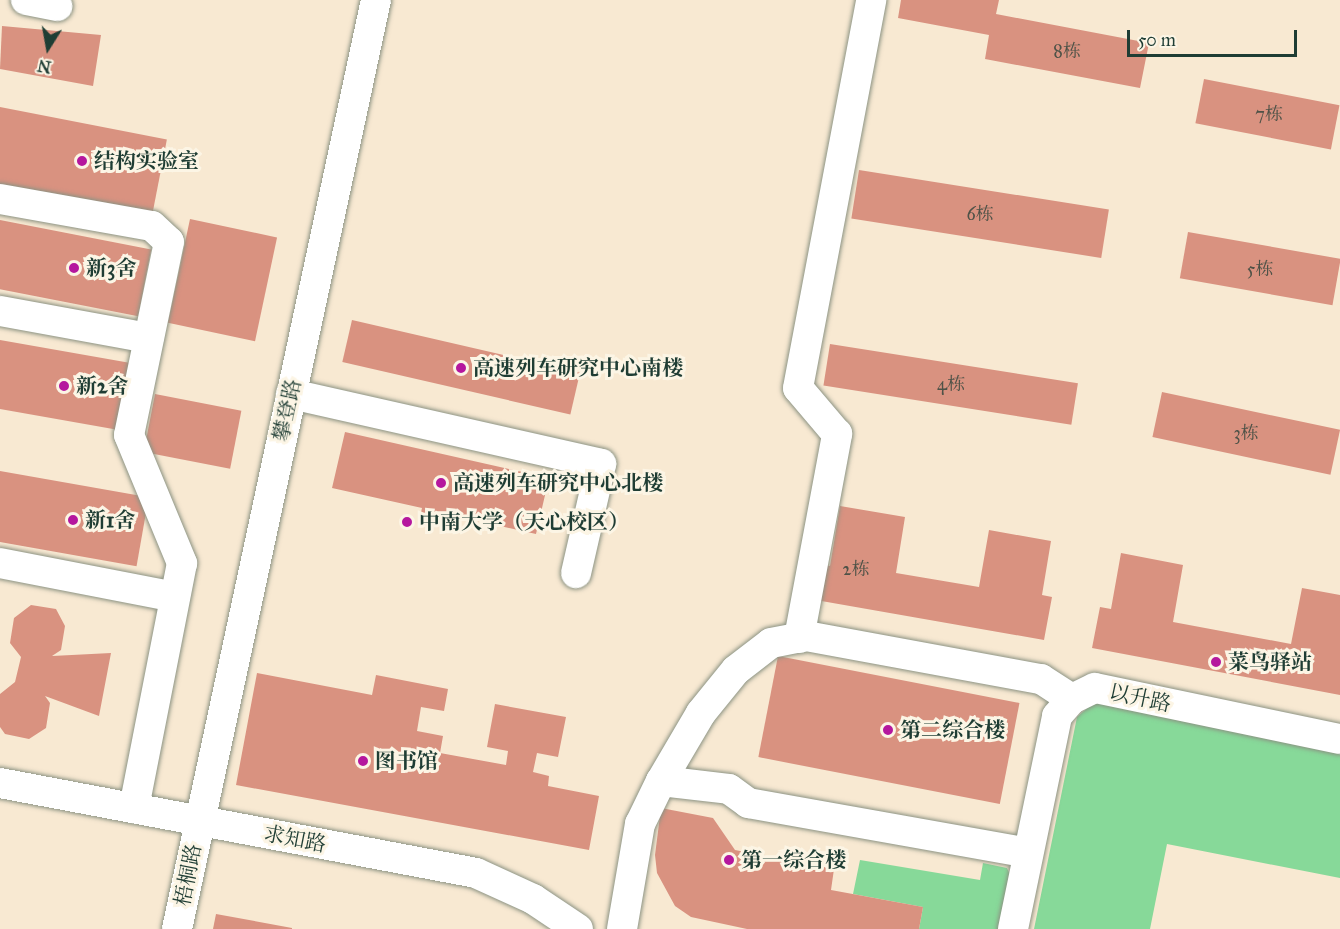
<!DOCTYPE html>
<meta charset="utf-8">
<style>
body{margin:0}
#map{position:relative;width:1340px;height:929px;overflow:hidden;background:#f8e9d2;font-family:"IM FELL Great Primer","Noto Serif SC",serif}
div>[style]{position:absolute}
.green>*{inset:0;background:#87d999}
.building>*{inset:0;background:#d99280;transform-origin:0 0}
.roads{filter:drop-shadow(0 0 2px #8c9383) drop-shadow(0 0 2px #8c9383)}
.minor>*{height:30px;margin:-15px;padding:0 15px;transform-origin:15px;border-radius:15px;background:#fff}
.dots>*{width:16px;height:16px;translate:-50% -50%;box-sizing:border-box;border:3px solid #fcf5e5;border-radius:50%}
span{translate:-50% -50%;white-space:nowrap;text-align:center;line-height:1.15;-webkit-text-stroke:6px #fcf5e5;paint-order:stroke}
.number-label{font-size:18px;color:#4e5247}
.number-label span{-webkit-text-stroke-width:0}
.poi-label{font-size:21px;color:#1f3d34;font-weight:700}
.left{translate:0 -50%;text-align:left}
.street-label{font-size:21px;color:#1f3d34}
.north{position:absolute;left:18px;top:18px;width:60px;height:60px;-webkit-text-stroke:4px #fcf5e5;paint-order:stroke;rotate:191deg;font-size:16px;font-weight:700;line-height:24px;text-align:center;color:#1f3d34}
.north::after{content:'';display:block;margin:auto;width:21px;height:27px;background:#1f3d34;clip-path:polygon(50% 0,100% 100%,50% 72%,0 100%)}
.scale{position:absolute;left:1127px;top:30px;width:170px;height:27px;box-sizing:border-box;border:3px solid #1f3d34;border-top:0;padding-left:8px;font-size:18px;line-height:21px;white-space:nowrap;color:#1f3d34;-webkit-text-stroke:4px #fcf5e5;paint-order:stroke}
</style>
<div id="map">
<div class="green">
<div style="clip-path:polygon(1099px 698px,1340px 747px,1340px 878px,1167px 844px,1150px 929px,1034px 929px,1077px 717px)"></div>
<div style="clip-path:polygon(860px 860px,980px 880px,983px 863px,1007px 868px,1011px 877px,1001px 929px,919px 929px,923px 907px,853px 894px)"></div>
</div>
<div class="building">
<div style="clip-path:polygon(901px 0,999px 0,996px 14px,1149px 43px,1140px 88px,985px 59px,989px 35px,898px 18px)"></div>
<div style="clip-path:polygon(2px 26px,101px 35px,93px 86px,0 69px)"></div>
<div style="left:1204px;top:79px;width:138px;height:45px;rotate:11deg"></div>
<div style="left:0;top:107px;width:170px;height:77px;rotate:11deg"></div>
<div style="left:859px;top:170px;width:253px;height:49px;rotate:9deg"></div>
<div style="left:190px;top:219px;width:89px;height:106px;rotate:12deg"></div>
<div style="left:0;top:220px;width:154px;height:68px;rotate:11deg"></div>
<div style="left:1188px;top:232px;width:155px;height:47px;rotate:10deg"></div>
<div style="left:352px;top:320px;width:234px;height:43px;rotate:13deg"></div>
<div style="left:0;top:340px;width:134px;height:68px;rotate:10deg"></div>
<div style="left:830px;top:344px;width:251px;height:42px;rotate:9deg"></div>
<div style="left:1162px;top:392px;width:182px;height:46px;rotate:12deg"></div>
<div style="left:155px;top:394px;width:88px;height:59px;rotate:11deg"></div>
<div style="clip-path:polygon(345px 432px,549px 478px,536px 534px,447px 514px,444px 526px,419px 521px,422px 508px,332px 488px)"></div>
<div style="left:0;top:471px;width:151px;height:70px;rotate:10deg"></div>
<div style="clip-path:polygon(840px 506px,905px 517px,896px 573px,979px 587px,989px 530px,1051px 541px,1042px 595px,1052px 597px,1044px 640px,810px 599px,816px 563px,830px 566px)"></div>
<div style="clip-path:polygon(1121px 553px,1183px 565px,1173px 622px,1291px 644px,1302px 588px,1340px 595px,1340px 695px,1092px 648px,1100px 607px,1111px 609px)"></div>
<div style="clip-path:polygon(31px 605px,56px 609px,65px 626px,61px 650px,52px 656px,111px 653px,99px 716px,45px 696px,50px 703px,46px 728px,29px 739px,5px 734px,0 727px,0 694px,15px 682px,21px 657px,10px 643px,14px 618px)"></div>
<div style="left:778px;top:656px;width:246px;height:103px;rotate:11deg"></div>
<div style="clip-path:polygon(257px 673px,372px 695px,376px 675px,448px 689px,444px 711px,421px 707px,417px 731px,443px 736px,440px 753px,506px 765px,508px 751px,487px 747px,495px 704px,566px 717px,558px 757px,537px 753px,533px 772px,549px 776px,548px 786px,599px 796px,589px 850px,236px 785px)"></div>
<div style="clip-path:polygon(661px 808px,713px 818px,735px 850px,834px 869px,831px 890px,923px 907px,919px 929px,747px 929px,691px 917px,675px 906px,657px 873px,655px 855px)"></div>
<div style="clip-path:polygon(216px 914px,292px 928px,292px 929px,213px 929px)"></div>
</div>
<div class="roads">
<div class="minor">
<div style="left:26px;top:0;width:32px;rotate:11deg"></div>
<div style="left:0;top:199px;width:154px;rotate:10.1deg"></div>
<div style="left:152px;top:226px;width:23px;rotate:43deg"></div>
<div style="left:169px;top:242px;width:197px;rotate:101.7deg"></div>
<div style="left:129px;top:435px;width:139px;rotate:67.5deg"></div>
<div style="left:182px;top:563px;width:250px;rotate:101.1deg"></div>
<div style="left:0;top:311px;width:151px;rotate:10.3deg"></div>
<div style="left:291px;top:394px;width:318px;rotate:12.7deg"></div>
<div style="left:601px;top:464px;width:112px;rotate:102.9deg"></div>
<div style="left:0;top:563px;width:178px;rotate:11deg"></div>
<div style="left:799px;top:638px;width:208px;rotate:-79.4deg"></div>
<div style="left:837px;top:434px;width:60px;rotate:-130.3deg"></div>
<div style="left:798px;top:388px;width:395px;rotate:-79.3deg"></div>
<div style="left:661px;top:781px;width:68px;rotate:6.7deg"></div>
<div style="left:729px;top:789px;width:24px;rotate:36deg"></div>
<div style="left:748px;top:803px;width:284px;rotate:10.1deg"></div>
<div style="left:0;top:783px;width:484px;rotate:10.7deg"></div>
<div style="left:476px;top:873px;width:63px;rotate:24.5deg"></div>
<div style="left:533px;top:899px;width:54px;rotate:33.7deg"></div>
<div style="left:177px;top:929px;width:950px;rotate:-77.91deg"></div>
<div style="left:622px;top:929px;width:107px;rotate:-80.3deg"></div>
<div style="left:640px;top:824px;width:48px;rotate:-64deg"></div>
<div style="left:661px;top:781px;width:79px;rotate:-59.5deg"></div>
<div style="left:701px;top:713px;width:55px;rotate:-50.9deg"></div>
<div style="left:736px;top:670px;width:44px;rotate:-37.6deg"></div>
<div style="left:771px;top:643px;width:36px;rotate:-11deg"></div>
<div style="left:806px;top:636px;width:239px;rotate:10.4deg"></div>
<div style="left:1041px;top:679px;width:37px;rotate:33deg"></div>
<div style="left:1013px;top:929px;width:217px;rotate:-78.3deg"></div>
<div style="left:1057px;top:716px;width:23px;rotate:-49deg"></div>
<div style="left:1072px;top:699px;width:25px;rotate:-26deg"></div>
<div style="left:1095px;top:688px;width:250px;rotate:11.8deg"></div>
</div>
</div>
<div class="dots">
<div style="left:82px;top:161px;background:#b5179e"></div>
<div style="left:74px;top:268px;background:#b5179e"></div>
<div style="left:461px;top:368px;background:#b5179e"></div>
<div style="left:64px;top:386px;background:#b5179e"></div>
<div style="left:441px;top:483px;background:#b5179e"></div>
<div style="left:73px;top:520px;background:#b5179e"></div>
<div style="left:407px;top:522px;background:#b5179e"></div>
<div style="left:1216px;top:662px;background:#b5179e"></div>
<div style="left:888px;top:730px;background:#b5179e"></div>
<div style="left:363px;top:761px;background:#b5179e"></div>
<div style="left:729px;top:860px;background:#b5179e"></div>
</div>
<div class="number-label">
<span style="left:1067px;top:51px">8栋</span>
<span style="left:1269px;top:114px">7栋</span>
<span style="left:980px;top:214px">6栋</span>
<span style="left:1260px;top:269px">5栋</span>
<span style="left:951px;top:384px">4栋</span>
<span style="left:1246px;top:433px">3栋</span>
<span style="left:856px;top:569px">2栋</span>
</div>
<div class="poi-label">
<span class="left" style="left:94px;top:161px">结构实验室</span>
<span class="left" style="left:86px;top:268px">新3舍</span>
<span class="left" style="left:473px;top:368px">高速列车研究中心南楼</span>
<span class="left" style="left:76px;top:386px">新2舍</span>
<span class="left" style="left:453px;top:483px">高速列车研究中心北楼</span>
<span class="left" style="left:85px;top:520px">新1舍</span>
<span class="left" style="left:419px;top:522px">中南大学（天心校区）</span>
<span class="left" style="left:1228px;top:662px">菜鸟驿站</span>
<span class="left" style="left:900px;top:730px">第二综合楼</span>
<span class="left" style="left:375px;top:761px">图书馆</span>
<span class="left" style="left:741px;top:860px">第一综合楼</span>
</div>
<div class="street-label">
<span style="left:287px;top:410px;rotate:-78deg">攀登路</span>
<span style="left:1140px;top:698px;rotate:12deg">以升路</span>
<span style="left:295px;top:839px;rotate:11deg">求知路</span>
<span style="left:188px;top:875px;rotate:-79deg">梧桐路</span>
</div>
<div class="north">N</div>
<div class="scale">50 m</div>
</div>
